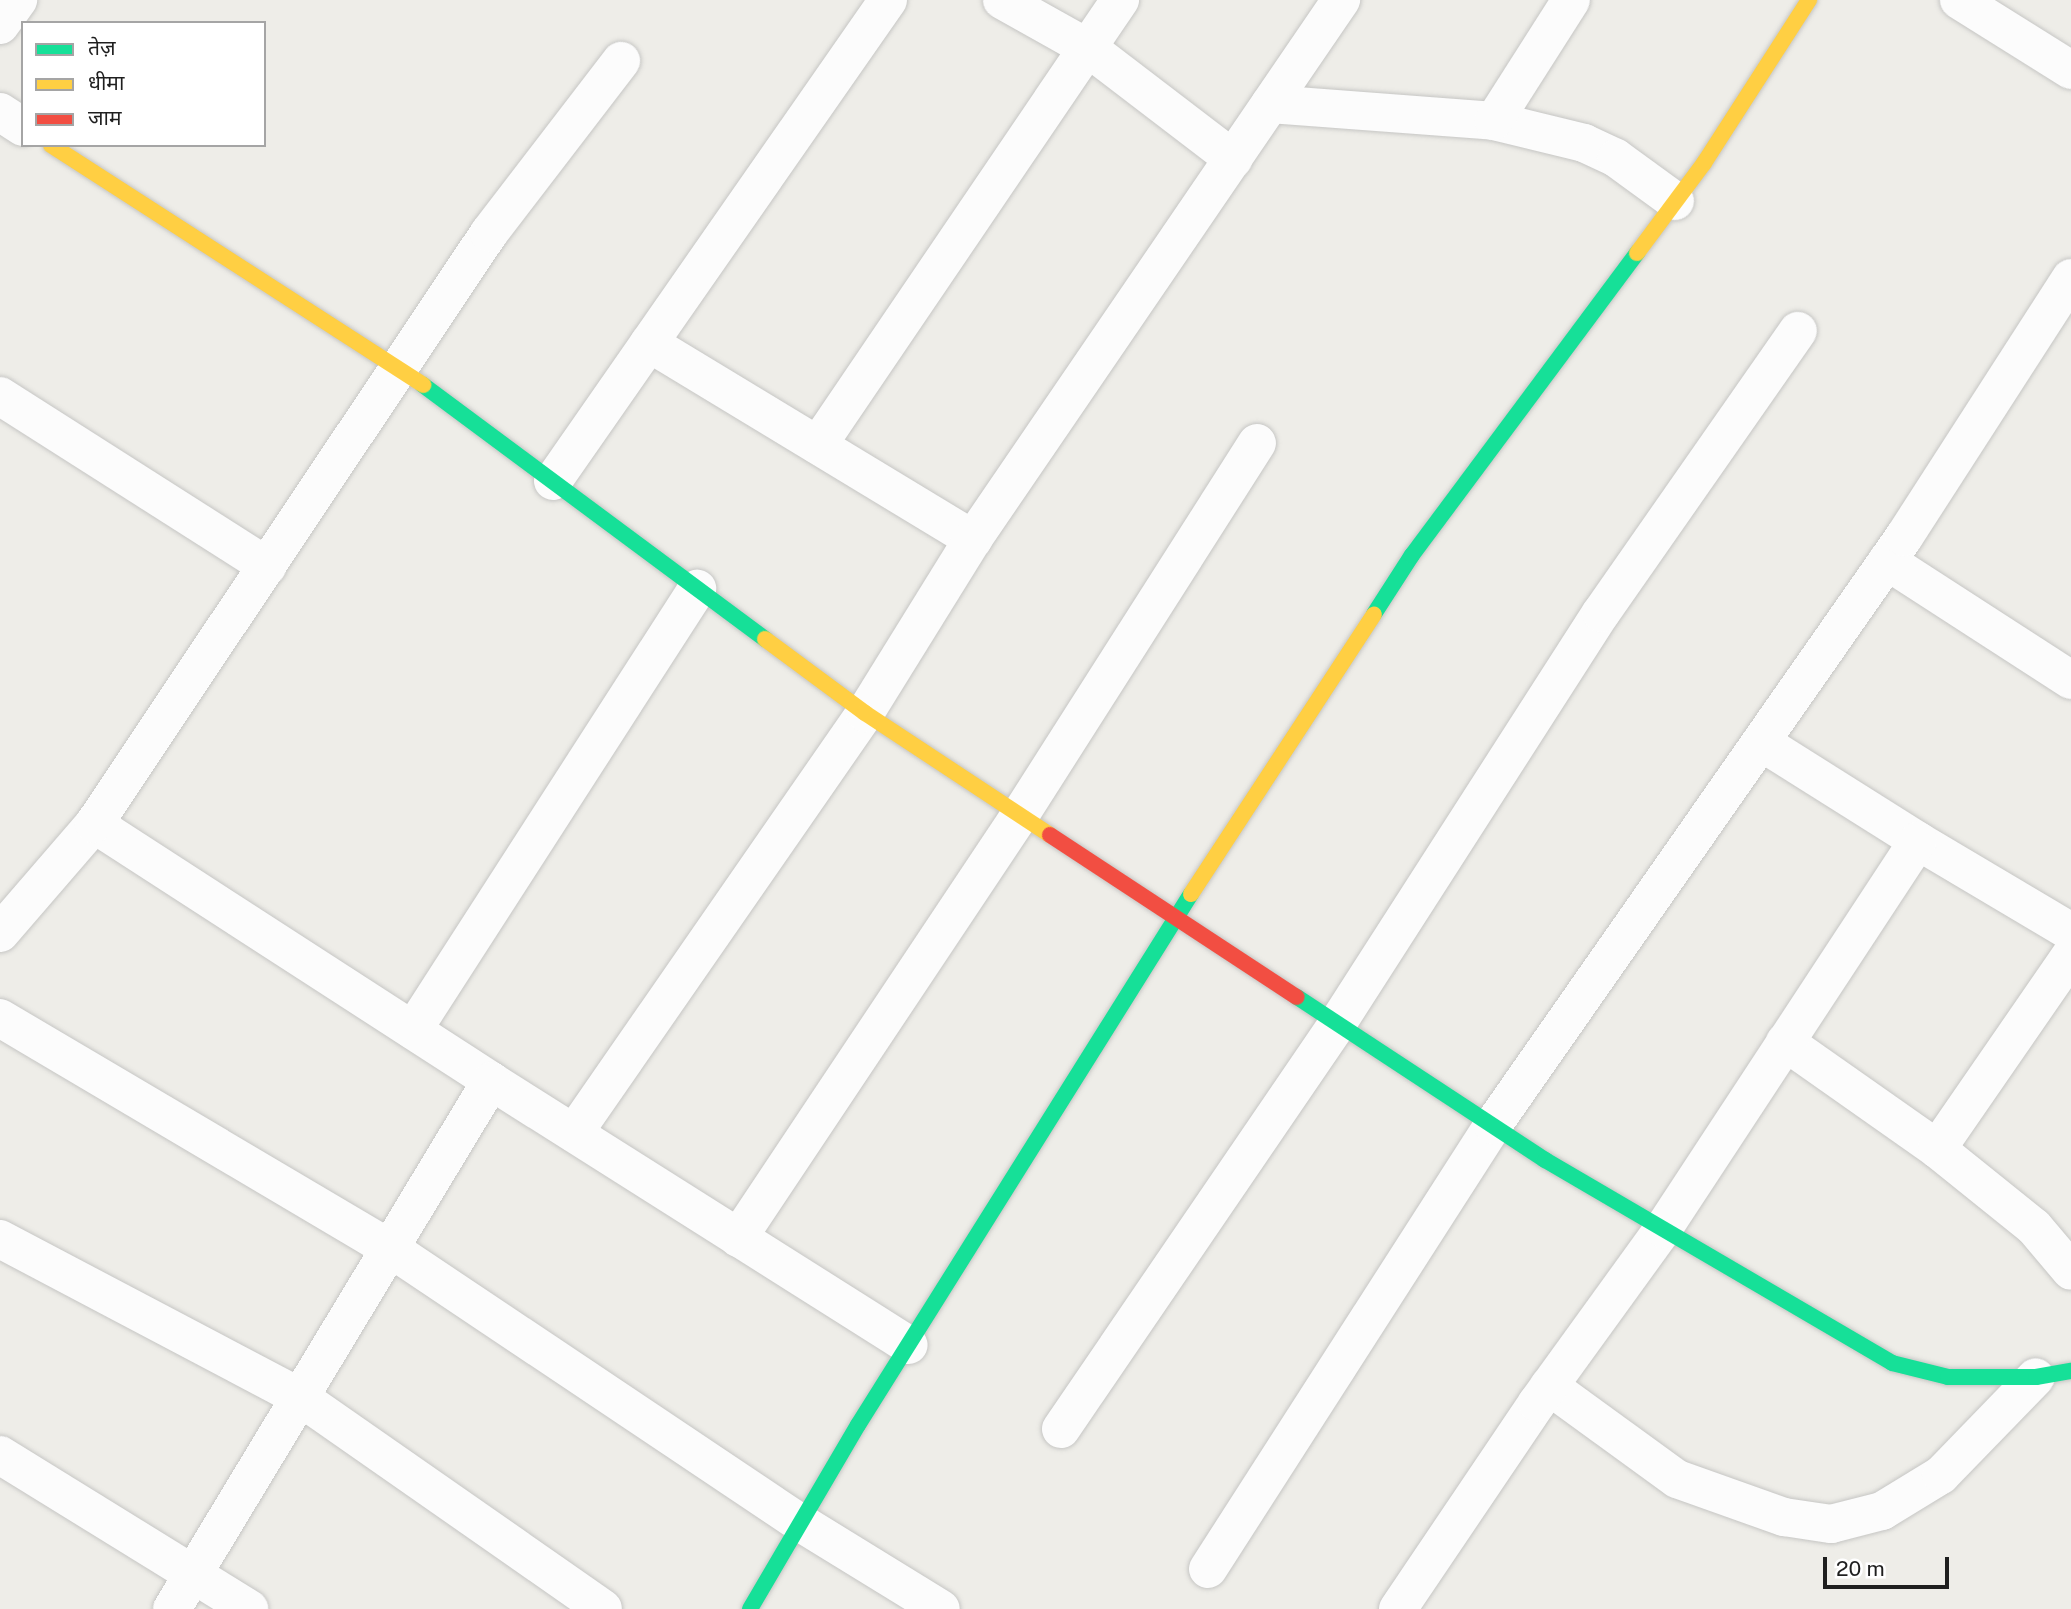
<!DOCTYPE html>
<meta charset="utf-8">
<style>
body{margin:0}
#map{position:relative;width:2071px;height:1609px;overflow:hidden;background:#eeede8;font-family:"Public Sans","Noto Sans Devanagari",sans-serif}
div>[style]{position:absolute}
.roads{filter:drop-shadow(0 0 2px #c6c6c4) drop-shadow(0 0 2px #c6c6c4)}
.street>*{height:38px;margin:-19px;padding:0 19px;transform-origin:19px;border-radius:19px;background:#fcfcfc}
.fast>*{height:16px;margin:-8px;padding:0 8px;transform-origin:8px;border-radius:8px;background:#16e098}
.slow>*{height:16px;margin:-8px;padding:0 8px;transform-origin:8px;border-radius:8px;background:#ffcf43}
.jam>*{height:16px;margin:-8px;padding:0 8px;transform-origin:8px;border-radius:8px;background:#f24e42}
span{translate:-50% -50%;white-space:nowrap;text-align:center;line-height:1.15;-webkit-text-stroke:7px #fff;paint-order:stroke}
.legend{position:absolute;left:21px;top:21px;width:245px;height:126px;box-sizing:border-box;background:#fff;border:2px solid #a5a5a5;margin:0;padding:9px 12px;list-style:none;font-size:21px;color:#1f1f1f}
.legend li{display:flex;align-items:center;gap:14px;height:35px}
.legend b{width:35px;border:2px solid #a5a5a5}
.scale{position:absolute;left:1823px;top:1557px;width:126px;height:32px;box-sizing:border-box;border:4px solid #1f1f1f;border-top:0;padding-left:9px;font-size:21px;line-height:24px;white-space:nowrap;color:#1f1f1f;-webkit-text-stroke:5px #fff;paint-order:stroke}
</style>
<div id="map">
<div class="roads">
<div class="street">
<div style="left:1002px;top:0;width:98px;rotate:29.2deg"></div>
<div style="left:1088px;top:48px;width:183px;rotate:37.4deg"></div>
<div style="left:1959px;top:0;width:132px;rotate:32deg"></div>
<div style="left:0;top:25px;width:31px;rotate:-54deg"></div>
<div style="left:1270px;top:104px;width:225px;rotate:4.3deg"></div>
<div style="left:1494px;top:121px;width:93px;rotate:13.7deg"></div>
<div style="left:1584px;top:143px;width:35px;rotate:25deg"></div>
<div style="left:1616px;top:158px;width:73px;rotate:36.1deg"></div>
<div style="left:0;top:112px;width:27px;rotate:33deg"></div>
<div style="left:1494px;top:121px;width:143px;rotate:-57.5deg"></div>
<div style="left:649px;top:343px;width:379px;rotate:31.2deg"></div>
<div style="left:0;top:396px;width:317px;rotate:32.5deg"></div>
<div style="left:818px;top:445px;width:538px;rotate:-55.84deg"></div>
<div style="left:553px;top:481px;width:586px;rotate:-55.14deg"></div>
<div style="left:1887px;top:561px;width:219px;rotate:32.9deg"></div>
<div style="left:1761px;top:742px;width:186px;rotate:32.2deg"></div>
<div style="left:1918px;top:841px;width:178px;rotate:30.7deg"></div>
<div style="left:94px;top:824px;width:473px;rotate:32.9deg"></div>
<div style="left:491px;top:1081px;width:494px;rotate:32.3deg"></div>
<div style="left:0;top:933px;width:144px;rotate:-49.2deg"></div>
<div style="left:94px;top:824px;width:711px;rotate:-56.24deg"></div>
<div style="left:489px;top:233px;width:217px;rotate:-52.5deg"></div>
<div style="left:0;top:1018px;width:454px;rotate:30.6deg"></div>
<div style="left:391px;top:1249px;width:493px;rotate:33.8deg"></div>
<div style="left:801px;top:1523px;width:164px;rotate:31.6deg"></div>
<div style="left:413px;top:1030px;width:525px;rotate:-57.22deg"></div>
<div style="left:1785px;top:1042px;width:186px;rotate:35.1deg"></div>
<div style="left:1937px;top:1149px;width:124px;rotate:38.8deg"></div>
<div style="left:2034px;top:1227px;width:57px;rotate:49.9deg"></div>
<div style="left:574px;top:1133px;width:511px;rotate:-55.28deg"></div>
<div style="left:865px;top:713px;width:205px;rotate:-58.2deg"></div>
<div style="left:973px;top:539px;width:653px;rotate:-55.68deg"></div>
<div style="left:1937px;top:1149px;width:236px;rotate:-55.4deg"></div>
<div style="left:738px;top:1238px;width:508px;rotate:-56.31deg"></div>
<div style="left:1020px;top:815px;width:441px;rotate:-57.5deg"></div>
<div style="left:0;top:1239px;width:340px;rotate:27.8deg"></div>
<div style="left:301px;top:1398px;width:368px;rotate:34.9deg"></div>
<div style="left:1549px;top:1386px;width:158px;rotate:36deg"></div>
<div style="left:1677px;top:1479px;width:114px;rotate:19.6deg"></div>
<div style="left:1784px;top:1517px;width:48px;rotate:8.5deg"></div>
<div style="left:1831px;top:1524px;width:53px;rotate:-14.3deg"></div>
<div style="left:1882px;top:1511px;width:69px;rotate:-31.4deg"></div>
<div style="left:1941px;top:1475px;width:136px;rotate:-45.9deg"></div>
<div style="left:1061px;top:1429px;width:490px;rotate:-55.7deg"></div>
<div style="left:1337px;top:1024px;width:488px;rotate:-57.3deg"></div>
<div style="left:1601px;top:613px;width:344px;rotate:-55.1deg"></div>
<div style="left:0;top:1455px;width:293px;rotate:31.7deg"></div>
<div style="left:1208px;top:1569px;width:528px;rotate:-57.3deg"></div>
<div style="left:1493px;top:1125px;width:717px;rotate:-55.05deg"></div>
<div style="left:1904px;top:537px;width:308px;rotate:-57.2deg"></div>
<div style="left:172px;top:1609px;width:617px;rotate:-58.86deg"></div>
<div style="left:1398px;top:1609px;width:249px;rotate:-56deg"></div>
<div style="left:1537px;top:1403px;width:215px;rotate:-54.1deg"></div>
<div style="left:1663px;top:1229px;width:464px;rotate:-56.7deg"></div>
</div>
<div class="fast">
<div style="left:423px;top:385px;width:426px;rotate:36.6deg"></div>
<div style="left:1374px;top:614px;width:70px;rotate:-57.2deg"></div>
<div style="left:1412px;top:555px;width:377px;rotate:-53.3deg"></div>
<div style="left:1297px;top:997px;width:297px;rotate:33.3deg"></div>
<div style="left:1545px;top:1160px;width:402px;rotate:30.3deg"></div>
<div style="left:1892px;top:1363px;width:58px;rotate:14deg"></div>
<div style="left:1948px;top:1377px;width:88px"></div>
<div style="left:2036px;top:1377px;width:36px;rotate:-10deg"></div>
<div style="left:750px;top:1609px;width:213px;rotate:-59.6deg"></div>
<div style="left:858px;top:1425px;width:627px;rotate:-57.91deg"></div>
</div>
<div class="slow">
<div style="left:51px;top:145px;width:443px;rotate:32.8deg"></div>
<div style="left:1637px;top:253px;width:112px;rotate:-53.3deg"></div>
<div style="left:1704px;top:163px;width:194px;rotate:-57.2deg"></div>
<div style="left:765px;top:639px;width:124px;rotate:36.5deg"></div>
<div style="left:865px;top:713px;width:222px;rotate:33.4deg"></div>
<div style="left:1191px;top:894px;width:334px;rotate:-56.8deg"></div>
</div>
<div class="jam">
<div style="left:1050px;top:835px;width:295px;rotate:33.3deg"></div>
</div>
</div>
<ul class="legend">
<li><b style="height:9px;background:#16e098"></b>तेज़</li>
<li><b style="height:9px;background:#ffcf43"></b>धीमा</li>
<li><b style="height:9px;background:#f24e42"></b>जाम</li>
</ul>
<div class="scale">20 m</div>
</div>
